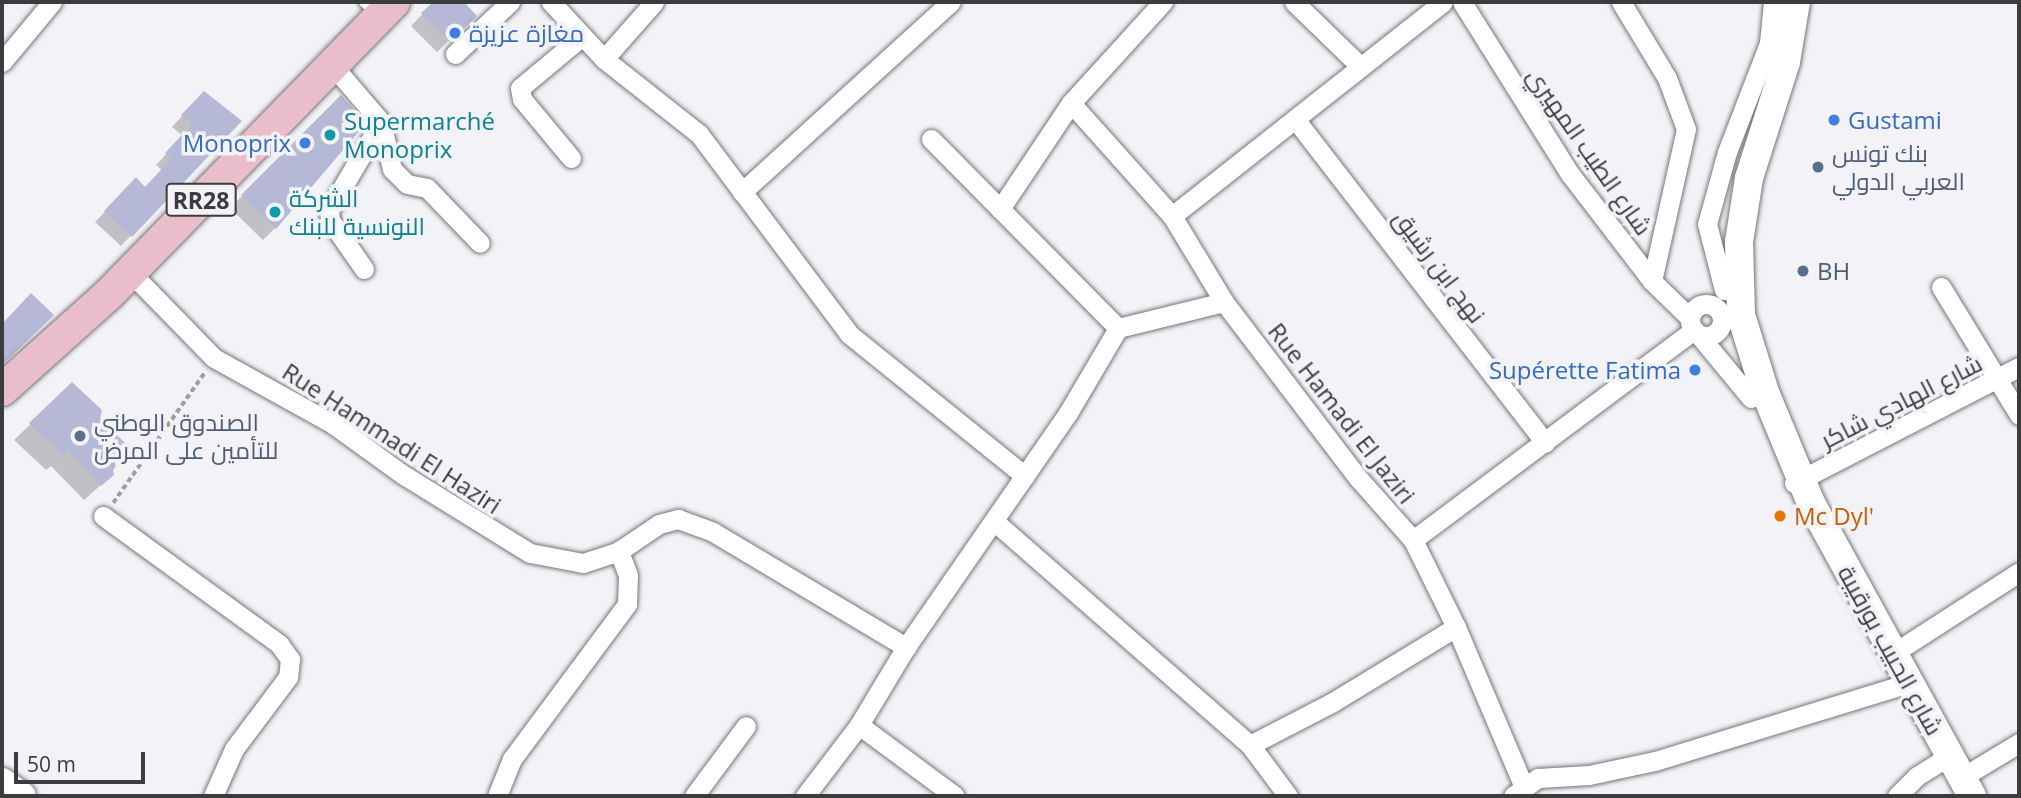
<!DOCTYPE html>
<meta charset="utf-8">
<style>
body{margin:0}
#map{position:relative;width:2021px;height:798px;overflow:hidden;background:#f2f2f7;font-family:"Open Sans",Cairo,sans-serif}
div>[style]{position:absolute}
.shadow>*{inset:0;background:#0003}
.building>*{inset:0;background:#b6b9d6}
.path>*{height:3.5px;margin-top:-1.75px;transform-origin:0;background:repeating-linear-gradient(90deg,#9f9fa2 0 5px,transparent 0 8.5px)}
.roads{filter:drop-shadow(0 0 2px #76767a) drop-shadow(0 0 2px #76767a)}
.lane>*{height:10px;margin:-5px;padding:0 5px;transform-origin:5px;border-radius:5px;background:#fff}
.street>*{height:19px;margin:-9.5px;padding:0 9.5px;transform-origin:9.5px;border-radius:9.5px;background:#fff}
.street>.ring{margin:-9.5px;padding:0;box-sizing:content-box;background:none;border:19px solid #fff;border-radius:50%}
.secondary>*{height:28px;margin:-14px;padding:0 14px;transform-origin:14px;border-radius:14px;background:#fff}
.primary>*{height:32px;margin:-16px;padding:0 16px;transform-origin:16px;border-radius:16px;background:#e9beca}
.dots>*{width:19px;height:19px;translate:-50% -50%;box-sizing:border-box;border:4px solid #f2f2f7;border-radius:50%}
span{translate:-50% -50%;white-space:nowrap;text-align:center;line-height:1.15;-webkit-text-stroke:7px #f2f2f7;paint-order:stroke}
.shield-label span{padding:2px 5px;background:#f2f2f7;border:2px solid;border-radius:5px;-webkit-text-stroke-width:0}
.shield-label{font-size:23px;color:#3b3c3d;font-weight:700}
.shop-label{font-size:24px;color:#366cbe}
.left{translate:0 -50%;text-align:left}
.right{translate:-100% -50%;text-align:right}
.culture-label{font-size:24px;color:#0d838f}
.street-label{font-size:24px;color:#3b3c3d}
.service-label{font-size:24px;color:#4e5e75}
.food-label{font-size:24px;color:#c56008}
.frame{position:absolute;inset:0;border:4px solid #3b3c3d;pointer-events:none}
.scale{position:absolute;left:14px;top:752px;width:131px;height:32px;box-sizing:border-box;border:4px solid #3b3c3d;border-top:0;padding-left:9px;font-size:21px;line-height:24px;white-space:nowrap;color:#3b3c3d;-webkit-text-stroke:5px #f2f2f7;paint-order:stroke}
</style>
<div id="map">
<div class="shadow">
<div style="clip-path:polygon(434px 2px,462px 2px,474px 16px,437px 52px,411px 26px)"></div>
<div style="clip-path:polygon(341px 97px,275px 228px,263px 240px,230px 208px)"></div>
<div style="clip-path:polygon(193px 104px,239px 121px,121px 246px,95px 222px,136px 179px,145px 189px,162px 170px,156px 165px,183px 136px,172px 127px)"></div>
<div style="clip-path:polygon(72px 384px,98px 419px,112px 475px,84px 500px,51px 466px,46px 470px,14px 440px)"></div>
</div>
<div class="building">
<div style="clip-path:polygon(433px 2px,464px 2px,477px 16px,450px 42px,421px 13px)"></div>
<div style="clip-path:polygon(204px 91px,242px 121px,132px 237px,104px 211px,136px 177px,145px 187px,171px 159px,165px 153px,192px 124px,181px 115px)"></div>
<div style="clip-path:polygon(341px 95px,366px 123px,276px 229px,241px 195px)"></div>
<div style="clip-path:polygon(31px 293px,54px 315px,2px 365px,2px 324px)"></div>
<div style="clip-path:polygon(72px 382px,102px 410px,100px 418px,130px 448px,113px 470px,114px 475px,101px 486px,68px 451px,63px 456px,29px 423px)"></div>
</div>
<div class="path">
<div style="left:113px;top:503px;width:160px;rotate:-54.9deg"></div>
</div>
<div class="roads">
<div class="lane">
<div style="left:364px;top:2px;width:18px;rotate:43deg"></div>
</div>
<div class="street">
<div style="left:551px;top:2px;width:78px;rotate:47.1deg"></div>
<div style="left:604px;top:59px;width:121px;rotate:38.3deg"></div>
<div style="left:699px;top:134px;width:250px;rotate:53.1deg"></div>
<div style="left:849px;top:334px;width:226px;rotate:38.9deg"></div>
<div style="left:1294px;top:2px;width:93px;rotate:44.1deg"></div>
<div style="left:1462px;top:2px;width:203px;rotate:57.9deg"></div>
<div style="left:1570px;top:174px;width:135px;rotate:52.5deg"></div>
<div style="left:1652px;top:281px;width:53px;rotate:44.2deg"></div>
<div style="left:1621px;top:2px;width:89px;rotate:58.8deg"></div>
<div style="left:1667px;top:78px;width:54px;rotate:69.6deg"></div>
<div style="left:1686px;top:129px;width:156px;rotate:102.6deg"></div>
<div style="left:455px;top:54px;width:76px;rotate:-43.4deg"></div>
<div style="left:604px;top:59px;width:76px;rotate:-48.7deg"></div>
<div style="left:2px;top:62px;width:78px;rotate:-50.2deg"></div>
<div style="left:333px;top:66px;width:74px;rotate:49.4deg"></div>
<div style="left:381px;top:122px;width:48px;rotate:76.8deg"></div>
<div style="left:392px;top:169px;width:21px;rotate:45deg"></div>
<div style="left:407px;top:184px;width:20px;rotate:11deg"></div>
<div style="left:427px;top:188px;width:76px;rotate:46.1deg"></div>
<div style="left:1071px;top:103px;width:152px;rotate:48.2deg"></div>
<div style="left:1172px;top:216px;width:100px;rotate:58.8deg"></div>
<div style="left:1224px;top:302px;width:223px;rotate:52.7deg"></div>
<div style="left:1359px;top:479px;width:81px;rotate:48.5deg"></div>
<div style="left:1413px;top:540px;width:97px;rotate:63.7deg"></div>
<div style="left:1456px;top:627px;width:172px;rotate:67deg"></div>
<div style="left:1295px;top:119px;width:409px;rotate:52.3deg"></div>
<div style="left:931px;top:139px;width:266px;rotate:45.3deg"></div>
<div style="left:571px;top:158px;width:77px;rotate:-129.7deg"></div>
<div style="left:522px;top:99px;width:11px;rotate:-100deg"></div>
<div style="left:520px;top:88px;width:80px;rotate:-39.9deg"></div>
<div style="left:742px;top:192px;width:282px;rotate:-42.3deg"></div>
<div style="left:1000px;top:209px;width:128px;rotate:-56.2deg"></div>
<div style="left:1071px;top:103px;width:137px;rotate:-47.7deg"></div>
<div style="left:1172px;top:216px;width:345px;rotate:-38.3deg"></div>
<div style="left:364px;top:269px;width:60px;rotate:-124.8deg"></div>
<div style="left:330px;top:220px;width:10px;rotate:-96deg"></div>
<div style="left:329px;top:210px;width:102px;rotate:-59.4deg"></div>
<div style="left:130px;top:272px;width:120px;rotate:45.7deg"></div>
<div style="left:214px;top:358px;width:136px;rotate:29deg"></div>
<div style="left:333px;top:424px;width:85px;rotate:35.9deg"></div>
<div style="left:402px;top:474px;width:150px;rotate:31.7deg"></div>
<div style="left:530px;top:553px;width:54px;rotate:10.7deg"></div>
<div style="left:583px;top:563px;width:38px;rotate:-18deg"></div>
<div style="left:619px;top:551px;width:48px;rotate:-34deg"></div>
<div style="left:659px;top:524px;width:20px;rotate:-15deg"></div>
<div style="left:678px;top:519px;width:37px;rotate:20deg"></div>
<div style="left:713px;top:532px;width:225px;rotate:30.8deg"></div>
<div style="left:1941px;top:287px;width:150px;rotate:58.6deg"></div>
<div style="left:1724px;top:290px;width:68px;rotate:-104.4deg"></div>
<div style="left:1707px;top:224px;width:75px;rotate:-74.5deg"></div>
<div style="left:1727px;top:152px;width:117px;rotate:-68.9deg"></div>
<div style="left:1769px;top:43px;width:41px;rotate:-84.4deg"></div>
<div class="ring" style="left:1690px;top:304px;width:13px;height:13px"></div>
<div style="left:1698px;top:334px;width:83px;rotate:50.4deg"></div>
<div style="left:1794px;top:483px;width:253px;rotate:-27.3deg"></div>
<div style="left:103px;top:516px;width:218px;rotate:36deg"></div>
<div style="left:279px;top:644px;width:19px;rotate:54deg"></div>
<div style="left:290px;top:659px;width:18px;rotate:96deg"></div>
<div style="left:288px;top:677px;width:90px;rotate:126.9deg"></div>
<div style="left:234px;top:749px;width:51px;rotate:114.1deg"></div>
<div style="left:994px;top:521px;width:340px;rotate:41.2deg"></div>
<div style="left:1250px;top:745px;width:64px;rotate:53.3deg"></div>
<div style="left:1413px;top:540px;width:351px;rotate:-36.8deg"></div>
<div style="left:1892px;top:654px;width:151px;rotate:-32.8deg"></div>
<div style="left:859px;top:725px;width:119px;rotate:36.5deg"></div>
<div style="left:1250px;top:745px;width:93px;rotate:-27.4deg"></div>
<div style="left:1333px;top:702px;width:144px;rotate:-31.4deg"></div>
<div style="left:1961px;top:778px;width:68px;rotate:-31.1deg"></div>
<div style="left:497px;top:796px;width:40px;rotate:-68deg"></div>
<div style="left:512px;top:759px;width:193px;rotate:-53.4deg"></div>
<div style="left:627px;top:604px;width:29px;rotate:-88deg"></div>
<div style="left:628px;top:575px;width:26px;rotate:-111deg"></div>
<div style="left:694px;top:796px;width:87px;rotate:-53.4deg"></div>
<div style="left:805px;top:796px;width:89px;rotate:-52.7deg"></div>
<div style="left:859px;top:725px;width:91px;rotate:-58.9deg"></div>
<div style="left:906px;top:647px;width:285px;rotate:-55.3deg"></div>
<div style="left:1068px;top:413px;width:99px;rotate:-59.5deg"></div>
<div style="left:1118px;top:328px;width:109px;rotate:-13.8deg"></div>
<div style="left:1513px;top:796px;width:31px;rotate:-36deg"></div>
<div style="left:1538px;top:778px;width:51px;rotate:-3.4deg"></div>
<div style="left:1589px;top:775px;width:67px;rotate:-12deg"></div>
<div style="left:1655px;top:761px;width:265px;rotate:-17.1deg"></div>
<div style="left:1897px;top:796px;width:28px;rotate:-45deg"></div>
<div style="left:1917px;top:776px;width:38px;rotate:-32deg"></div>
</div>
<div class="secondary">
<div style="left:1796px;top:2px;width:61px;rotate:99.5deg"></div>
<div style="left:1786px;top:62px;width:122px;rotate:107.7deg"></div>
<div style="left:1749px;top:178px;width:65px;rotate:98.9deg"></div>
<div style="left:1739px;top:242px;width:73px;rotate:88.4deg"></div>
<div style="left:1741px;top:315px;width:81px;rotate:72.7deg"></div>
<div style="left:1765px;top:392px;width:120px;rotate:67.5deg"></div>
<div style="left:1811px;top:503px;width:334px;rotate:61.2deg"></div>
<div style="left:2px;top:782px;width:24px;rotate:35deg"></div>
</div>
<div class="primary">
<div style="left:2px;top:390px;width:144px;rotate:-41.9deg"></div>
<div style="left:109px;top:294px;width:408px;rotate:-45.7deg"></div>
</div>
</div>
<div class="dots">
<div style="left:455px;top:33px;background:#3f7fe0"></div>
<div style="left:1834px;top:120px;background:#3f7fe0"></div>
<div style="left:330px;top:135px;background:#0f9aa8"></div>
<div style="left:305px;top:143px;background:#3f7fe0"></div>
<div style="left:1818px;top:167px;background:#5c6f8a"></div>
<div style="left:275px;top:212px;background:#0f9aa8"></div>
<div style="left:1803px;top:271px;background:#5c6f8a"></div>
<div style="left:1695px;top:370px;background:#3f7fe0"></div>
<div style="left:80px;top:436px;background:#5c6f8a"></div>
<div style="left:1780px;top:516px;background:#e8710a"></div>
</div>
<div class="shield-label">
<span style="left:201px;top:200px">RR28</span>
</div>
<div class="shop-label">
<span class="left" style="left:469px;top:33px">مغازة عزيزة</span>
<span class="left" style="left:1848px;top:120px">Gustami</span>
<span class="right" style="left:291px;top:143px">Monoprix</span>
<span class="right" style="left:1681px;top:370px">Supérette Fatima</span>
</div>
<div class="culture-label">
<span class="left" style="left:344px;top:135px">Supermarché<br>Monoprix</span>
<span class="left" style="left:289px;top:212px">الشركة<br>النونسية للبنك</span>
</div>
<div class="street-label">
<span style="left:1590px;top:151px;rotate:55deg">شارع الطيب المهيري</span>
<span style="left:1440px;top:266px;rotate:53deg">نهج ابن رشيق</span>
<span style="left:1901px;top:401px;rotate:-27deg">شارع الهادي شاكر</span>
<span style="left:1342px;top:413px;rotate:52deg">Rue Hamadi El Jaziri</span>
<span style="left:392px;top:438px;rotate:33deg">Rue Hammadi El Haziri</span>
<span style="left:1891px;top:650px;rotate:61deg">شارع الحبيب بورقيبة</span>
</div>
<div class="service-label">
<span class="left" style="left:1832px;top:167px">بنك تونس<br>العربي الدولي</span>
<span class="left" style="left:1817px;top:271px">BH</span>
<span class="left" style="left:94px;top:436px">الصندوق الوطني<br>للتأمين على المرض</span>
</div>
<div class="food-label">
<span class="left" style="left:1794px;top:516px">Mc Dyl'</span>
</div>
<div class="frame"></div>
<div class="scale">50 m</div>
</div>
